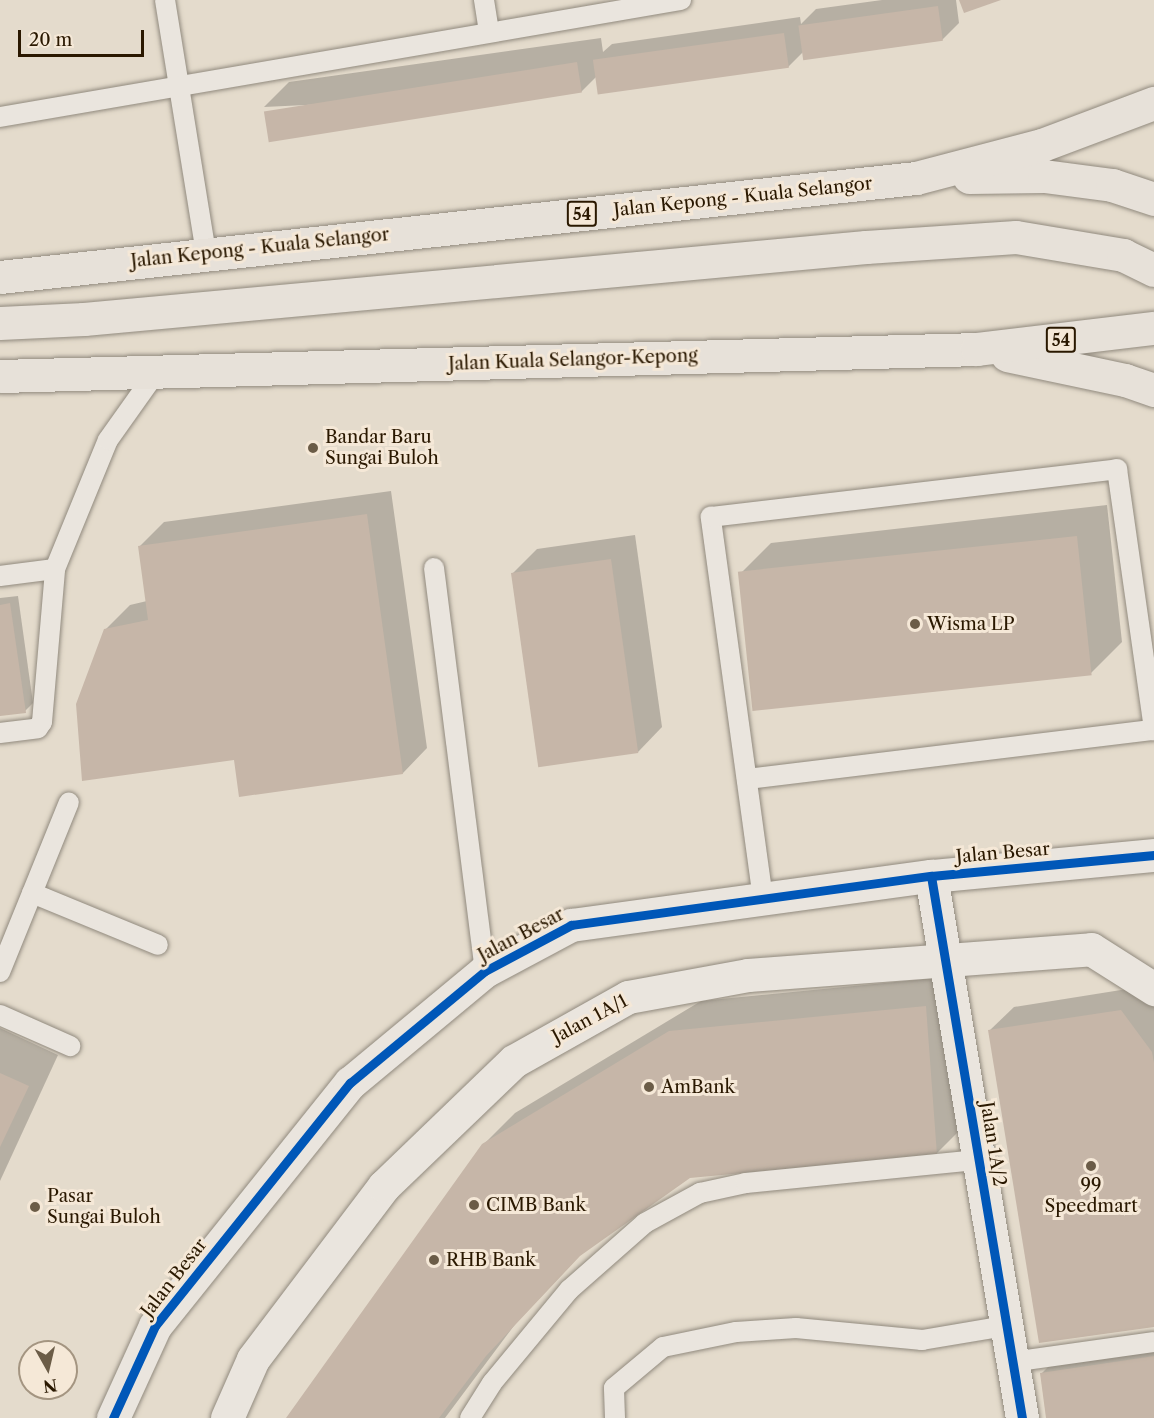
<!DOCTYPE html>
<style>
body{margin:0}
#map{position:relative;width:1154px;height:1418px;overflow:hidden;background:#e4dbcc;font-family:"Libre Caslon Text",serif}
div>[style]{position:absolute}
.shadow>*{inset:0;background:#0003}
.building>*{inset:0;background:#c6b6a8;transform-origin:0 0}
.roads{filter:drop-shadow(0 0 2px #918a7e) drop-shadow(0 0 2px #918a7e)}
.lane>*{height:20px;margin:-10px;padding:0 10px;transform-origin:10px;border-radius:10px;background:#eae5de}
.street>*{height:33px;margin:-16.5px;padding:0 16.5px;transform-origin:16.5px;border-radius:16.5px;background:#eae5de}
.secondary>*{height:33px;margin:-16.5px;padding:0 16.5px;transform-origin:16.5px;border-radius:16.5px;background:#eae5de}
.highway>*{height:33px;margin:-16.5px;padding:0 16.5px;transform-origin:16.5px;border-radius:16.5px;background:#e7e1d9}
.cycleway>*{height:9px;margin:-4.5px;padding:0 4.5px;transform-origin:4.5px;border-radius:4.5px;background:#0057b8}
.dots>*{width:16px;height:16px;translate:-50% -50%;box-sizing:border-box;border:3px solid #f5e8d7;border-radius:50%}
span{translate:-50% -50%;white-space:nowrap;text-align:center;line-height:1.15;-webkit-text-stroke:6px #f5e8d7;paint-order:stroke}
.shield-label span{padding:2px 4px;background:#f5e8d7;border:2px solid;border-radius:4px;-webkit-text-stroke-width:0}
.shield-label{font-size:16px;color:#2a1800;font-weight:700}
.street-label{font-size:18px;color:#2a1800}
.poi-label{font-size:18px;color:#2a1800}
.left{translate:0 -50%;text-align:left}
.north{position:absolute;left:18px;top:1340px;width:60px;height:60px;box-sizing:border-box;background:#f5e8d7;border:2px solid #a49581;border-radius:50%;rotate:172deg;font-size:16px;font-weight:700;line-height:24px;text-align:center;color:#2a1800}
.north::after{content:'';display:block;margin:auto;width:21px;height:27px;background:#6b5c47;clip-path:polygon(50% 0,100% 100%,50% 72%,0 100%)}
.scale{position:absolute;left:18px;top:30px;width:126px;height:27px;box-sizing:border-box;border:3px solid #2a1800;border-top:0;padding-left:8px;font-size:18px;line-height:21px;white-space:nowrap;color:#2a1800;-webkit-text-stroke:4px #f5e8d7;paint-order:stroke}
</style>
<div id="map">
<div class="shadow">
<div style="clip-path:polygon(882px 0,956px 0,959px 23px,942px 40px,803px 52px,788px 67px,597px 76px,581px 92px,264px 107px,289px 82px,601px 38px,603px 52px,612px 44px,800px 17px,801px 24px,816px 9px)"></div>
<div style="clip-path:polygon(391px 491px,427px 748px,403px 773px,235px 758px,106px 629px,130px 605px,147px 601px,140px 546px,164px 522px)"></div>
<div style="clip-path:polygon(1107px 505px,1122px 642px,1091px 673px,740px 574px,771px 543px)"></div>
<div style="clip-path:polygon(635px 535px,662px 727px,638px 752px,513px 573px,537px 549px)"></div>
<div style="clip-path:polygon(18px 596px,33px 703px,25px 711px,0 715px,0 598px)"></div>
<div style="clip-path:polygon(956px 976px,967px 1123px,936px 1154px,689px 1177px,584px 1251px,516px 1323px,445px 1418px,288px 1418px,483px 1145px,515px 1113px,701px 1001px)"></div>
<div style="clip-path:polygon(1146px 986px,1154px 997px,1154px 1325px,989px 1031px,1014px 1007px)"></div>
<div style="clip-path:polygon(0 1028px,58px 1055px,0 1181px)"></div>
<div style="clip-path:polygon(1154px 1336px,1154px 1418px,1048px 1418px,1041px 1374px,1066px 1349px)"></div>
</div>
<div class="building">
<div style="clip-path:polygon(959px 0,1001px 0,964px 13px)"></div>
<div style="left:938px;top:6px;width:35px;height:141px;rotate:82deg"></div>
<div style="left:784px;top:33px;width:35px;height:193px;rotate:82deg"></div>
<div style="left:577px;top:62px;width:31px;height:317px;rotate:81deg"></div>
<div style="clip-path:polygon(367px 514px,403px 774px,239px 797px,234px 760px,82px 781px,76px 704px,104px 629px,148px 620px,138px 546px)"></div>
<div style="left:1077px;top:536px;width:140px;height:341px;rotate:84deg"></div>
<div style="left:611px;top:559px;width:196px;height:101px;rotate:82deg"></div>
<div style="clip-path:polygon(10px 603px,26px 713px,0 716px,0 605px)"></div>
<div style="clip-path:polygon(926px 1006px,937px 1155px,690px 1178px,580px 1256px,486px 1356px,439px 1418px,286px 1418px,482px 1144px,669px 1031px)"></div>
<div style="clip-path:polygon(1121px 1010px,1152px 1052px,1154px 1063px,1154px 1327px,1039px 1343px,988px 1030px)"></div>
<div style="clip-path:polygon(0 1073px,29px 1086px,0 1147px)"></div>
<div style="clip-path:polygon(1154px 1356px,1154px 1418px,1046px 1418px,1040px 1373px)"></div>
</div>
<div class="roads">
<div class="lane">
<div style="left:165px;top:0;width:256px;rotate:80.8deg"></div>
<div style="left:484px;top:0;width:32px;rotate:81deg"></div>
<div style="left:0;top:117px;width:691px;rotate:-9.75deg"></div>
<div style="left:434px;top:568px;width:406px;rotate:82.8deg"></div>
<div style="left:0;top:576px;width:55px;rotate:-7.3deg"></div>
<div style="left:55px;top:569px;width:139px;rotate:-67.7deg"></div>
<div style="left:108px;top:440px;width:85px;rotate:-54.6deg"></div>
<div style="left:0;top:733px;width:38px;rotate:-7deg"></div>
<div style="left:38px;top:728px;width:7px;rotate:-56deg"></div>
<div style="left:42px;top:722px;width:154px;rotate:-85.1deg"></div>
<div style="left:747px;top:779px;width:410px;rotate:-6.9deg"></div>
<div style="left:32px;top:893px;width:136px;rotate:22.4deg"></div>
<div style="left:763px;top:899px;width:386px;rotate:-97.8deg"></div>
<div style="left:711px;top:517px;width:409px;rotate:-6.7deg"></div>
<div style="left:1117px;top:469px;width:264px;rotate:81.9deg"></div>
<div style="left:0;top:972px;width:183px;rotate:-67.9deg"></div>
<div style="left:0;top:1015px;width:77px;rotate:23.9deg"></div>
<div style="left:1012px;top:1362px;width:143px;rotate:-8deg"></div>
<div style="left:470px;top:1418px;width:41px;rotate:-57.8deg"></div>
<div style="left:492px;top:1383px;width:121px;rotate:-50.4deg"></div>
<div style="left:569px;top:1290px;width:101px;rotate:-41.4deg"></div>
<div style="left:645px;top:1223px;width:63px;rotate:-28.6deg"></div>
<div style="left:700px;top:1193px;width:47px;rotate:-12.3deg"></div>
<div style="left:746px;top:1183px;width:233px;rotate:-5.7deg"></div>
<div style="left:615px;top:1418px;width:30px;rotate:-92deg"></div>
<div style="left:614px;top:1388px;width:64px;rotate:-39.9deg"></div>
<div style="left:663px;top:1347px;width:75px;rotate:-11.6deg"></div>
<div style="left:736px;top:1332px;width:60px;rotate:-3.8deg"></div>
<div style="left:796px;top:1328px;width:127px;rotate:5.4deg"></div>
<div style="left:922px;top:1340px;width:85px;rotate:-9.5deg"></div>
</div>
<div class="street">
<div style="left:931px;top:876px;width:550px;rotate:80.47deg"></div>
<div style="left:227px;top:1418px;width:64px;rotate:-66.2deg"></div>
<div style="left:253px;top:1359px;width:217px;rotate:-52.9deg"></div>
<div style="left:384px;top:1186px;width:180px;rotate:-43.9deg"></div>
<div style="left:514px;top:1061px;width:131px;rotate:-29.3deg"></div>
<div style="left:628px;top:997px;width:122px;rotate:-10.4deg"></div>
<div style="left:748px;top:975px;width:344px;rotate:-4.3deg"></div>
<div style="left:1091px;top:949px;width:75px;rotate:32.4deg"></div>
</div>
<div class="secondary">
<div style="left:113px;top:1418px;width:101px;rotate:-65.5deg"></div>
<div style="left:155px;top:1326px;width:312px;rotate:-51.3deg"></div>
<div style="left:350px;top:1083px;width:175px;rotate:-39.7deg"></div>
<div style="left:485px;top:971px;width:98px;rotate:-28.1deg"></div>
<div style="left:571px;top:925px;width:363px;rotate:-7.8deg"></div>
<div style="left:931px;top:876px;width:224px;rotate:-5.4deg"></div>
</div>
<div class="highway">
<div style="left:969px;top:177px;width:75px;rotate:-0.8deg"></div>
<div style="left:1044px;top:176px;width:69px;rotate:7.5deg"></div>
<div style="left:1112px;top:185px;width:44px;rotate:18.4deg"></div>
<div style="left:0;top:277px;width:921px;rotate:-6.17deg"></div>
<div style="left:916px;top:178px;width:130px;rotate:-14.7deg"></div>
<div style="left:1042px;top:145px;width:120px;rotate:-20.6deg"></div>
<div style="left:0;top:323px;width:84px;rotate:-2.7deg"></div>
<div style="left:84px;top:319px;width:785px;rotate:-5.26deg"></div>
<div style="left:866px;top:247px;width:150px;rotate:-3.8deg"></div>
<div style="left:1016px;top:237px;width:109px;rotate:9.5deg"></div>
<div style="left:1123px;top:255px;width:34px;rotate:26deg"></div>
<div style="left:1007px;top:355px;width:121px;rotate:12deg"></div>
<div style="left:1125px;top:380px;width:31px;rotate:19deg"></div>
<div style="left:0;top:376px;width:977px;rotate:-1.58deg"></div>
<div style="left:977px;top:349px;width:178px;rotate:-6.8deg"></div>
</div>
</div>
<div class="cycleway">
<div style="left:931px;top:876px;width:550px;rotate:80.47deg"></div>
<div style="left:113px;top:1418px;width:101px;rotate:-65.5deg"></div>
<div style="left:155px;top:1326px;width:312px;rotate:-51.3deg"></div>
<div style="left:350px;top:1083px;width:175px;rotate:-39.7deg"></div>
<div style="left:485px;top:971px;width:98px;rotate:-28.1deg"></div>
<div style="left:571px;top:925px;width:363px;rotate:-7.8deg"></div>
<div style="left:931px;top:876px;width:224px;rotate:-5.4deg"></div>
</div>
<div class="dots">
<div style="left:313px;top:448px;background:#6b5c47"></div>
<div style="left:915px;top:624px;background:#6b5c47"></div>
<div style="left:649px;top:1087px;background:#6b5c47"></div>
<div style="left:1091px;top:1166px;background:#6b5c47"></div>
<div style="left:474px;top:1205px;background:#6b5c47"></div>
<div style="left:35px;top:1207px;background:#6b5c47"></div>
<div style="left:434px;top:1260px;background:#6b5c47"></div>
</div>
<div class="shield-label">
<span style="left:582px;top:214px">54</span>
<span style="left:1061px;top:340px">54</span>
</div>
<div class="street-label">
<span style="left:743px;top:197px;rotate:-6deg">Jalan Kepong - Kuala Selangor</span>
<span style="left:260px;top:248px;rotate:-6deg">Jalan Kepong - Kuala Selangor</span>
<span style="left:573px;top:360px;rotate:-2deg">Jalan Kuala Selangor-Kepong</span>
<span style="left:1003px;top:853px;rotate:-5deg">Jalan Besar</span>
<span style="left:521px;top:935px;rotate:-28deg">Jalan Besar</span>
<span style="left:590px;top:1019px;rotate:-28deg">Jalan 1A/1</span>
<span style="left:993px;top:1144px;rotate:81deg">Jalan 1A/2</span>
<span style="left:174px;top:1278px;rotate:-52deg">Jalan Besar</span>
</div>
<div class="poi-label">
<span class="left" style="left:325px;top:448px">Bandar Baru<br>Sungai Buloh</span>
<span class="left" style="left:927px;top:624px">Wisma LP</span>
<span class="left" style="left:661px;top:1087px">AmBank</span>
<span style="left:1091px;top:1196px">99<br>Speedmart</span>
<span class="left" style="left:47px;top:1207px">Pasar<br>Sungai Buloh</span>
<span class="left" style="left:486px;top:1205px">CIMB Bank</span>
<span class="left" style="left:446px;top:1260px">RHB Bank</span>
</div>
<div class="north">N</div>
<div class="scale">20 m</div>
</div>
